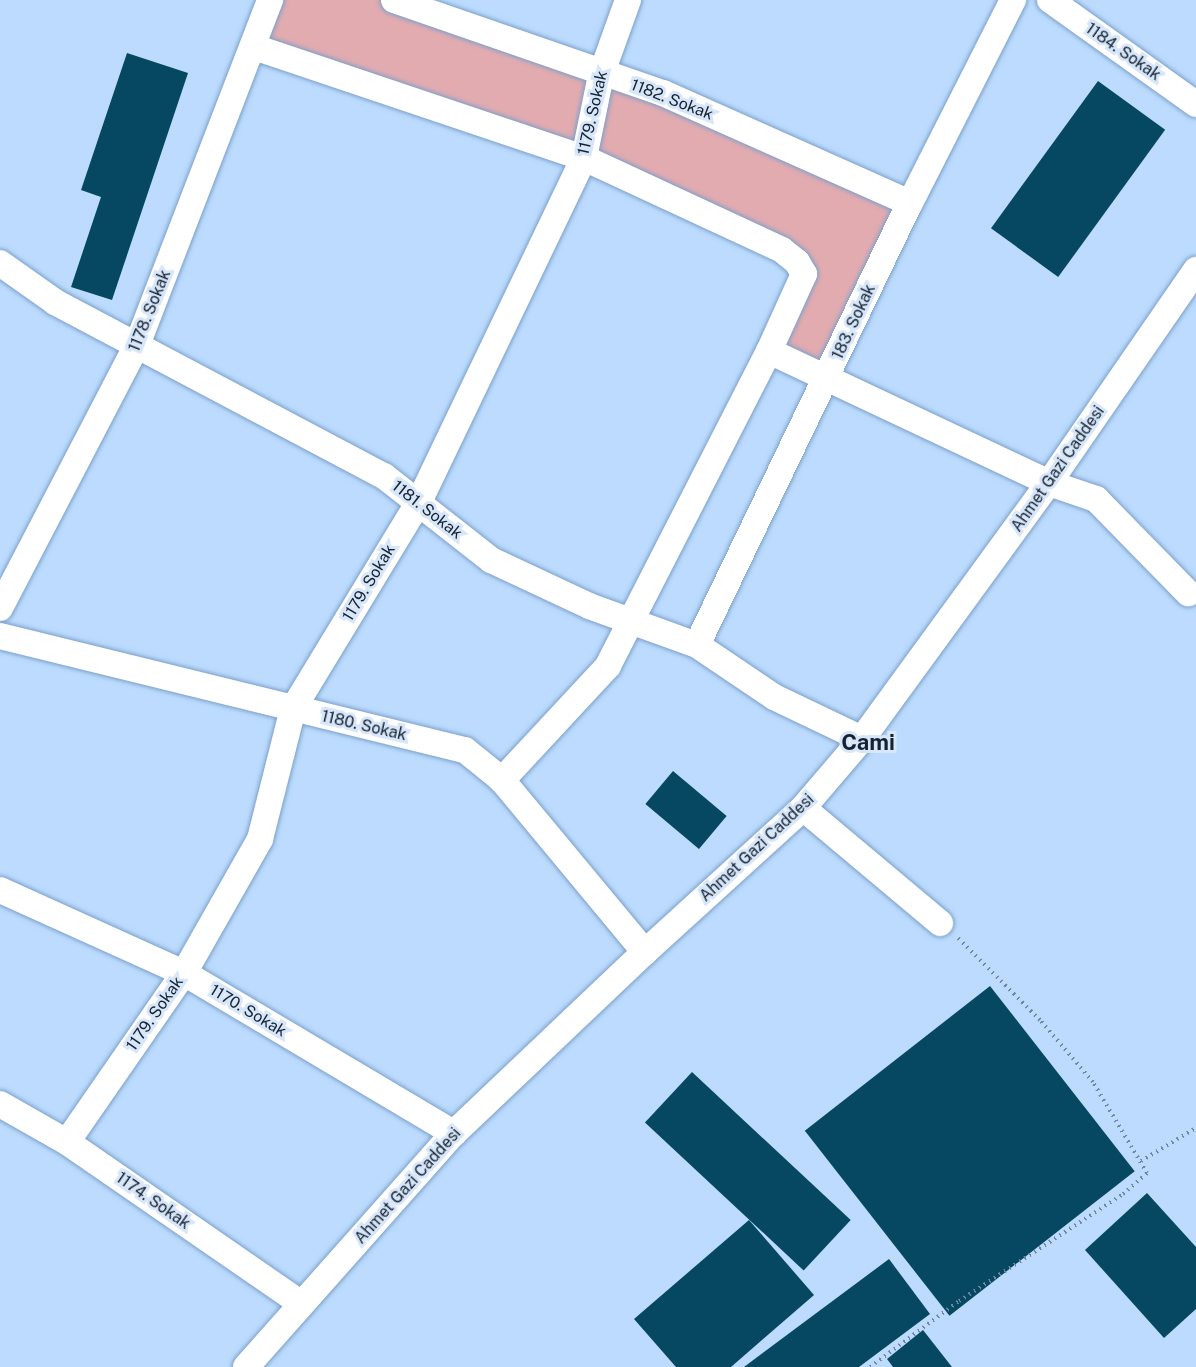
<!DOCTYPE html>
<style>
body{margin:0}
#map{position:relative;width:1196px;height:1367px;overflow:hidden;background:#bcdbfe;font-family:"Public Sans",sans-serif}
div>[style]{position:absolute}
.green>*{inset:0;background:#e2abb0}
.building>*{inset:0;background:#064762;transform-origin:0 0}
.path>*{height:4px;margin-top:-2px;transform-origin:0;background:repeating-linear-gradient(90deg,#7087a2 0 1.5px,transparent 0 6px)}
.roads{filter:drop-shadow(0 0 2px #7ca0ca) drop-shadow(0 0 2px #7ca0ca)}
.minor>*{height:26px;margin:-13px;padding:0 13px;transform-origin:13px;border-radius:13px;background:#fff}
span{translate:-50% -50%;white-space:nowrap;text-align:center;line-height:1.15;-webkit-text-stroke:6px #d7e6f8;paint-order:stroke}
.street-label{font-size:16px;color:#142232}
.district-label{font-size:22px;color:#142232;font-weight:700}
</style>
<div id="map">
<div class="green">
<div style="clip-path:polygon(270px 0,394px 0,910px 203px,827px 380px,769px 351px,804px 274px,584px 158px,254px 47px)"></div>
</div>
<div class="building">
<div style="clip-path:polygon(127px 53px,188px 73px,112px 300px,71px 287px,101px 197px,81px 190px)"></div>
<div style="left:1098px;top:81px;width:83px;height:182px;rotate:36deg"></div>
<div style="left:673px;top:771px;width:70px;height:43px;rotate:40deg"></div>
<div style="left:990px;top:986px;width:235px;height:235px;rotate:52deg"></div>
<div style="left:692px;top:1072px;width:217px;height:69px;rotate:43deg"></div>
<div style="clip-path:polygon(1147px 1193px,1196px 1247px,1196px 1309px,1164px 1338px,1085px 1250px)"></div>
<div style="clip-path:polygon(749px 1220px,814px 1295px,731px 1367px,676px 1367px,634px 1319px)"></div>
<div style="clip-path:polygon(889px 1259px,930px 1314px,859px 1367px,744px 1367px)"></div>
<div style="clip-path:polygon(923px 1330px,952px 1367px,893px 1367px,887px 1359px)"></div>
</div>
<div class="path">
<div style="left:1141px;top:1161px;width:64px;rotate:-31deg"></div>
<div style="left:870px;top:1367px;width:111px;rotate:-36.6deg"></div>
<div style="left:959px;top:1301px;width:196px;rotate:-33.1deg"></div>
<div style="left:1123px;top:1194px;width:32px;rotate:-41deg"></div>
<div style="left:1147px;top:1173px;width:106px;rotate:-120.7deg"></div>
<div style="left:1093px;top:1082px;width:82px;rotate:-130.5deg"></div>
<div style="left:1040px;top:1020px;width:117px;rotate:-135deg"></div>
</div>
<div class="roads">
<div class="minor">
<div style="left:394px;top:0;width:285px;rotate:19.1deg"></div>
<div style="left:663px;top:93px;width:270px;rotate:24deg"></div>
<div style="left:1050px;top:0;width:179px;rotate:35.5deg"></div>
<div style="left:254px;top:47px;width:348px;rotate:18.6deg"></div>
<div style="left:584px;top:158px;width:218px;rotate:24.9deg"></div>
<div style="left:782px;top:250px;width:19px;rotate:39deg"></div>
<div style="left:797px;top:262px;width:14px;rotate:60deg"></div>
<div style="left:804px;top:274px;width:85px;rotate:114.4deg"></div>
<div style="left:769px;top:351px;width:354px;rotate:117.1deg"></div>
<div style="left:608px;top:666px;width:156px;rotate:132.9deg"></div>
<div style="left:0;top:263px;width:67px;rotate:35.3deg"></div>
<div style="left:55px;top:302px;width:372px;rotate:27.9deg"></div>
<div style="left:384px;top:476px;width:136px;rotate:38.1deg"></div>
<div style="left:491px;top:560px;width:108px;rotate:25.1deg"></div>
<div style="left:589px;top:606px;width:115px;rotate:19.9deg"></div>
<div style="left:697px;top:645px;width:93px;rotate:34deg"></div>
<div style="left:774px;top:697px;width:98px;rotate:25.5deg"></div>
<div style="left:769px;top:351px;width:310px;rotate:25.2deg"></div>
<div style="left:1049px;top:483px;width:50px;rotate:18.8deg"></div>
<div style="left:1096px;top:499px;width:132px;rotate:45.6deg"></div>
<div style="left:0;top:608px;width:297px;rotate:-62.5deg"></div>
<div style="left:137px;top:345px;width:370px;rotate:-68.9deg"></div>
<div style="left:0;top:636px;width:479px;rotate:13.8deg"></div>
<div style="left:465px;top:750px;width:48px;rotate:39deg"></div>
<div style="left:502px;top:780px;width:224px;rotate:50.3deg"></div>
<div style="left:697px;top:645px;width:491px;rotate:-64.3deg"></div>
<div style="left:910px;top:203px;width:228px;rotate:-63.1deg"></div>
<div style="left:803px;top:808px;width:179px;rotate:40deg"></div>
<div style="left:0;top:890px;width:202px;rotate:24.3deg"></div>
<div style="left:184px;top:973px;width:314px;rotate:30.7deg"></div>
<div style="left:0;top:1104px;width:77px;rotate:29.6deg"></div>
<div style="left:67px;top:1142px;width:285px;rotate:34.6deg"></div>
<div style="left:67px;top:1142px;width:206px;rotate:-55.3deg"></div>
<div style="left:184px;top:973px;width:154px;rotate:-60.4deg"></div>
<div style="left:260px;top:839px;width:134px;rotate:-75.8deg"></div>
<div style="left:293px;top:709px;width:242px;rotate:-58.7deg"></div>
<div style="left:419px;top:502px;width:382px;rotate:-64.4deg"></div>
<div style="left:584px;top:158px;width:85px;rotate:-78.4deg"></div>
<div style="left:601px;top:75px;width:80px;rotate:-70.2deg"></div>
<div style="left:246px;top:1367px;width:313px;rotate:-48.4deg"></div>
<div style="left:454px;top:1133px;width:263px;rotate:-43.5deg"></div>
<div style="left:645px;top:952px;width:214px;rotate:-42.3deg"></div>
<div style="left:803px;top:808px;width:91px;rotate:-49.5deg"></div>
<div style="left:862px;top:739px;width:317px;rotate:-53.9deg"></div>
<div style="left:1049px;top:483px;width:259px;rotate:-55.4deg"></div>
</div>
</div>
<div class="street-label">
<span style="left:1123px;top:52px;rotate:35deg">1184. Sokak</span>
<span style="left:672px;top:100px;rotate:21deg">1182. Sokak</span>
<span style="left:593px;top:113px;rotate:-77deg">1179. Sokak</span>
<span style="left:150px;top:311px;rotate:-68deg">1178. Sokak</span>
<span style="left:854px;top:322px;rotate:-65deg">183. Sokak</span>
<span style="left:1058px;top:469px;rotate:-55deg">Ahmet Gazi Caddesi</span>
<span style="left:427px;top:510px;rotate:38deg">1181. Sokak</span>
<span style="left:369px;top:583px;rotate:-59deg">1179. Sokak</span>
<span style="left:364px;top:726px;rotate:13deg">1180. Sokak</span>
<span style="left:757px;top:848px;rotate:-43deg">Ahmet Gazi Caddesi</span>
<span style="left:248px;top:1011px;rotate:31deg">1170. Sokak</span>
<span style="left:155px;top:1014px;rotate:-55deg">1179. Sokak</span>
<span style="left:408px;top:1186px;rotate:-48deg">Ahmet Gazi Caddesi</span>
<span style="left:153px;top:1201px;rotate:35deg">1174. Sokak</span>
</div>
<div class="district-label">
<span style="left:868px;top:743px">Cami</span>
</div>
</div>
